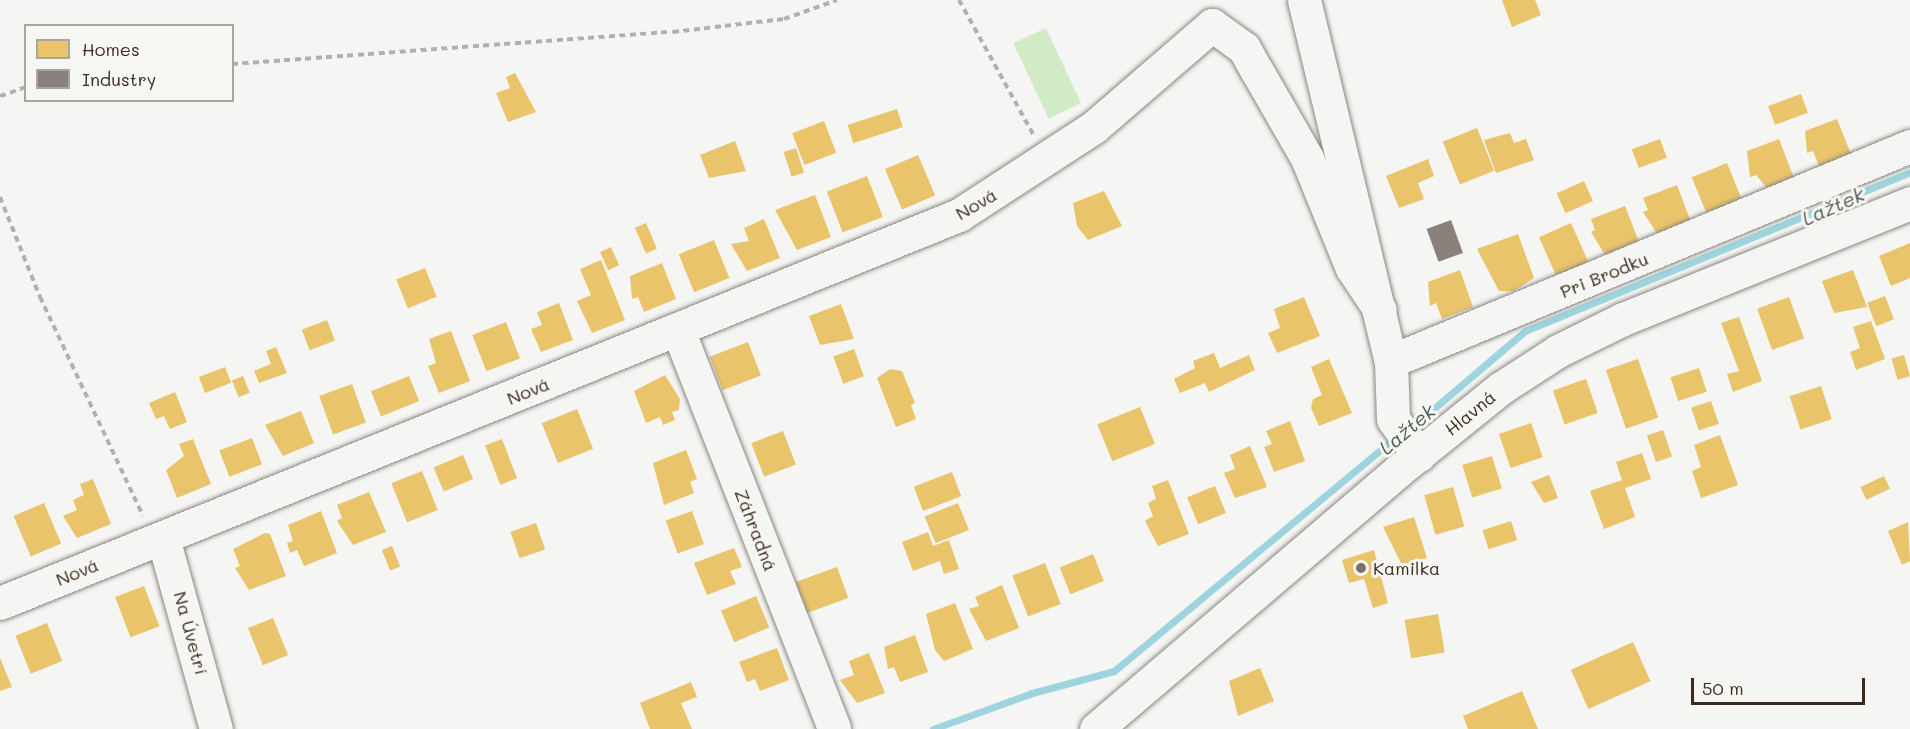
<!DOCTYPE html>
<meta charset="utf-8">
<style>
body{margin:0}
#map{position:relative;width:1910px;height:729px;overflow:hidden;background:#f5f5f3;font-family:Mali,sans-serif}
div>[style]{position:absolute}
.green>*{inset:0;background:#d1ebc7;transform-origin:0 0}
.homes>*{inset:0;background:#e9c46a;transform-origin:0 0}
.industry>*{inset:0;background:#8a817c;transform-origin:0 0}
.stream>*{height:7px;margin:-3.5px;padding:0 3.5px;transform-origin:3.5px;border-radius:3.5px;background:#9dd4dd}
.path>*{height:4px;margin-top:-2px;transform-origin:0;background:repeating-linear-gradient(90deg,#b2b0ae 0 6px,transparent 0 10.5px)}
.roads{filter:drop-shadow(0 0 2px #8a8683) drop-shadow(0 0 2px #8a8683)}
.minor>*{height:33px;margin:-16.5px;padding:0 16.5px;transform-origin:16.5px;border-radius:16.5px;background:#f5f5f3}
.dots>*{width:16px;height:16px;translate:-50% -50%;box-sizing:border-box;border:3px solid #f6f6f2;border-radius:50%}
span{translate:-50% -50%;white-space:nowrap;text-align:center;line-height:1.15;-webkit-text-stroke:6px #f6f6f2;paint-order:stroke}
.street-label{font-size:18px;color:#3b2a1e}
.poi-label{font-size:18px;color:#3b2a1e}
.left{translate:0 -50%;text-align:left}
.water-label{font-size:20px;color:#4d5954;font-style:italic}
.legend{position:absolute;left:24px;top:24px;width:210px;height:78px;box-sizing:border-box;background:#f6f6f2;border:2px solid #aba49d;margin:0;padding:8px 10px;list-style:none;font-size:18px;color:#3b2a1e}
.legend li{display:flex;align-items:center;gap:12px;height:30px}
.legend b{width:30px;border:2px solid #aba49d}
.scale{position:absolute;left:1691px;top:678px;width:174px;height:27px;box-sizing:border-box;border:3px solid #3b2a1e;border-top:0;padding-left:8px;font-size:18px;line-height:21px;white-space:nowrap;color:#3b2a1e;-webkit-text-stroke:4px #f6f6f2;paint-order:stroke}
</style>
<div id="map">
<div class="green">
<div style="left:1046px;top:28px;width:83px;height:36px;rotate:65deg"></div>
</div>
<div class="homes">
<div style="clip-path:polygon(1502px 0,1535px 0,1541px 15px,1512px 27px)"></div>
<div style="clip-path:polygon(515px 73px,536px 112px,508px 122px,496px 93px,510px 88px,506px 77px)"></div>
<div style="left:1801px;top:94px;width:20px;height:35px;rotate:70deg"></div>
<div style="left:897px;top:109px;width:19px;height:52px;rotate:72deg"></div>
<div style="clip-path:polygon(1837px 119px,1851px 154px,1819px 166px,1813px 151px,1807px 153px,1805px 131px)"></div>
<div style="left:824px;top:121px;width:34px;height:34px;rotate:69deg"></div>
<div style="left:1477px;top:128px;width:46px;height:37px;rotate:68deg"></div>
<div style="clip-path:polygon(1510px 133px,1514px 143px,1526px 139px,1534px 160px,1496px 173px,1484px 140px)"></div>
<div style="left:1660px;top:139px;width:20px;height:30px;rotate:70deg"></div>
<div style="clip-path:polygon(1779px 139px,1794px 178px,1767px 188px,1756px 175px,1750px 177px,1747px 151px)"></div>
<div style="clip-path:polygon(735px 141px,746px 171px,709px 178px,700px 155px)"></div>
<div style="left:796px;top:148px;width:26px;height:13px;rotate:72deg"></div>
<div style="left:918px;top:155px;width:44px;height:36px;rotate:67deg"></div>
<div style="clip-path:polygon(1428px 159px,1434px 176px,1418px 183px,1424px 199px,1399px 208px,1386px 176px)"></div>
<div style="left:1727px;top:163px;width:40px;height:38px;rotate:68deg"></div>
<div style="left:867px;top:176px;width:44px;height:43px;rotate:69deg"></div>
<div style="left:1584px;top:181px;width:22px;height:30px;rotate:66deg"></div>
<div style="clip-path:polygon(1677px 185px,1691px 222px,1658px 235px,1643px 212px,1648px 210px,1643px 198px)"></div>
<div style="clip-path:polygon(1104px 191px,1122px 226px,1088px 240px,1077px 226px,1073px 203px)"></div>
<div style="clip-path:polygon(815px 195px,831px 237px,797px 250px,775px 210px)"></div>
<div style="clip-path:polygon(1625px 206px,1639px 242px,1605px 255px,1591px 232px,1595px 230px,1591px 219px)"></div>
<div style="clip-path:polygon(764px 219px,780px 258px,747px 271px,731px 244px,749px 241px,744px 228px)"></div>
<div style="left:646px;top:223px;width:28px;height:12px;rotate:67deg"></div>
<div style="left:1571px;top:223px;width:43px;height:35px;rotate:66deg"></div>
<div style="clip-path:polygon(1518px 234px,1534px 278px,1514px 291px,1499px 291px,1477px 249px)"></div>
<div style="left:714px;top:240px;width:41px;height:38px;rotate:68deg"></div>
<div style="clip-path:polygon(1910px 243px,1910px 278px,1891px 286px,1879px 256px)"></div>
<div style="left:611px;top:247px;width:20px;height:12px;rotate:66deg"></div>
<div style="clip-path:polygon(601px 260px,625px 320px,592px 333px,577px 301px,591px 295px,580px 269px)"></div>
<div style="clip-path:polygon(662px 263px,676px 299px,644px 312px,638px 297px,632px 299px,630px 276px)"></div>
<div style="left:425px;top:268px;width:31px;height:31px;rotate:68deg"></div>
<div style="clip-path:polygon(1460px 270px,1473px 307px,1442px 319px,1436px 303px,1430px 306px,1428px 282px)"></div>
<div style="clip-path:polygon(1853px 270px,1867px 307px,1834px 313px,1822px 281px)"></div>
<div style="left:1885px;top:296px;width:25px;height:19px;rotate:69deg"></div>
<div style="clip-path:polygon(1304px 297px,1320px 336px,1277px 353px,1268px 333px,1280px 328px,1274px 309px)"></div>
<div style="left:1789px;top:297px;width:44px;height:34px;rotate:70deg"></div>
<div style="clip-path:polygon(559px 303px,573px 340px,541px 352px,531px 329px,542px 325px,537px 312px)"></div>
<div style="clip-path:polygon(841px 304px,854px 339px,820px 345px,809px 316px)"></div>
<div style="clip-path:polygon(1739px 317px,1762px 381px,1733px 392px,1727px 374px,1739px 371px,1721px 323px)"></div>
<div style="left:327px;top:320px;width:22px;height:27px;rotate:69deg"></div>
<div style="clip-path:polygon(1871px 321px,1885px 359px,1856px 370px,1850px 352px,1860px 348px,1853px 327px)"></div>
<div style="left:506px;top:322px;width:39px;height:36px;rotate:69deg"></div>
<div style="clip-path:polygon(451px 331px,470px 381px,439px 393px,428px 366px,436px 363px,429px 339px)"></div>
<div style="left:748px;top:342px;width:36px;height:41px;rotate:69deg"></div>
<div style="clip-path:polygon(276px 347px,287px 373px,259px 383px,254px 371px,271px 364px,266px 351px)"></div>
<div style="left:854px;top:349px;width:29px;height:22px;rotate:70deg"></div>
<div style="clip-path:polygon(1214px 353px,1220px 368px,1249px 355px,1255px 370px,1209px 392px,1205px 383px,1180px 393px,1174px 379px,1195px 368px,1193px 361px)"></div>
<div style="left:1904px;top:355px;width:22px;height:13px;rotate:74deg"></div>
<div style="clip-path:polygon(1329px 359px,1352px 413px,1319px 426px,1311px 408px,1313px 399px,1322px 395px,1311px 367px)"></div>
<div style="left:1638px;top:359px;width:62px;height:34px;rotate:71deg"></div>
<div style="left:225px;top:367px;width:17px;height:28px;rotate:69deg"></div>
<div style="left:1699px;top:368px;width:25px;height:30px;rotate:72deg"></div>
<div style="clip-path:polygon(890px 369px,902px 371px,915px 403px,911px 405px,916px 419px,896px 427px,877px 378px)"></div>
<div style="clip-path:polygon(665px 375px,680px 399px,679px 410px,672px 412px,675px 420px,663px 425px,660px 417px,646px 423px,634px 391px)"></div>
<div style="left:243px;top:376px;width:18px;height:12px;rotate:68deg"></div>
<div style="left:409px;top:376px;width:27px;height:41px;rotate:68deg"></div>
<div style="left:1586px;top:379px;width:36px;height:35px;rotate:71deg"></div>
<div style="left:352px;top:384px;width:41px;height:35px;rotate:70deg"></div>
<div style="left:1821px;top:386px;width:35px;height:33px;rotate:72deg"></div>
<div style="clip-path:polygon(175px 392px,187px 422px,170px 429px,164px 416px,156px 419px,149px 403px)"></div>
<div style="left:1711px;top:401px;width:24px;height:21px;rotate:71deg"></div>
<div style="left:1140px;top:407px;width:40px;height:46px;rotate:68deg"></div>
<div style="left:577px;top:409px;width:43px;height:38px;rotate:68deg"></div>
<div style="clip-path:polygon(301px 411px,314px 443px,283px 456px,265px 425px)"></div>
<div style="clip-path:polygon(1290px 421px,1305px 461px,1274px 472px,1264px 447px,1272px 444px,1266px 431px)"></div>
<div style="left:1531px;top:423px;width:36px;height:34px;rotate:71deg"></div>
<div style="left:1663px;top:430px;width:28px;height:17px;rotate:71deg"></div>
<div style="left:783px;top:431px;width:36px;height:34px;rotate:69deg"></div>
<div style="clip-path:polygon(1720px 435px,1738px 485px,1701px 498px,1692px 471px,1701px 467px,1694px 445px)"></div>
<div style="left:252px;top:438px;width:28px;height:35px;rotate:69deg"></div>
<div style="clip-path:polygon(193px 439px,211px 484px,177px 498px,166px 470px,184px 456px,179px 444px)"></div>
<div style="left:502px;top:439px;width:42px;height:18px;rotate:69deg"></div>
<div style="clip-path:polygon(1250px 446px,1267px 487px,1235px 498px,1224px 473px,1235px 469px,1230px 455px)"></div>
<div style="clip-path:polygon(686px 450px,697px 479px,690px 482px,694px 493px,664px 505px,653px 463px)"></div>
<div style="clip-path:polygon(1642px 453px,1651px 479px,1625px 488px,1635px 517px,1604px 529px,1590px 491px,1622px 480px,1616px 462px)"></div>
<div style="left:463px;top:455px;width:26px;height:32px;rotate:67deg"></div>
<div style="left:1492px;top:456px;width:34px;height:31px;rotate:73deg"></div>
<div style="left:422px;top:471px;width:42px;height:33px;rotate:68deg"></div>
<div style="left:952px;top:472px;width:26px;height:41px;rotate:69deg"></div>
<div style="clip-path:polygon(1549px 475px,1558px 498px,1544px 503px,1531px 482px)"></div>
<div style="left:1884px;top:476px;width:14px;height:26px;rotate:65deg"></div>
<div style="clip-path:polygon(93px 479px,111px 524px,77px 538px,63px 516px,77px 510px,73px 500px,84px 495px,80px 484px)"></div>
<div style="clip-path:polygon(1168px 480px,1189px 534px,1158px 546px,1145px 521px,1153px 516px,1148px 503px,1156px 499px,1152px 486px)"></div>
<div style="left:1215px;top:486px;width:29px;height:30px;rotate:68deg"></div>
<div style="left:1453px;top:487px;width:41px;height:30px;rotate:74deg"></div>
<div style="clip-path:polygon(369px 492px,386px 532px,353px 545px,337px 521px,342px 518px,337px 505px)"></div>
<div style="left:44px;top:503px;width:44px;height:33px;rotate:67deg"></div>
<div style="left:958px;top:503px;width:29px;height:36px;rotate:68deg"></div>
<div style="clip-path:polygon(321px 511px,337px 553px,304px 566px,297px 550px,290px 553px,287px 543px,293px 541px,288px 525px)"></div>
<div style="left:692px;top:511px;width:35px;height:28px;rotate:70deg"></div>
<div style="clip-path:polygon(1414px 517px,1427px 558px,1403px 567px,1383px 527px)"></div>
<div style="left:1511px;top:521px;width:20px;height:30px;rotate:72deg"></div>
<div style="clip-path:polygon(1908px 522px,1910px 561px,1902px 565px,1888px 531px)"></div>
<div style="left:536px;top:523px;width:28px;height:27px;rotate:71deg"></div>
<div style="clip-path:polygon(928px 532px,933px 546px,949px 540px,959px 569px,944px 574px,940px 561px,913px 571px,902px 542px)"></div>
<div style="clip-path:polygon(265px 533px,270px 534px,286px 576px,249px 590px,235px 568px,240px 566px,233px 549px)"></div>
<div style="left:392px;top:546px;width:22px;height:11px;rotate:68deg"></div>
<div style="clip-path:polygon(734px 548px,742px 567px,730px 571px,736px 584px,707px 595px,694px 563px)"></div>
<div style="clip-path:polygon(1374px 550px,1388px 603px,1373px 608px,1364px 579px,1349px 583px,1342px 560px)"></div>
<div style="left:1093px;top:554px;width:29px;height:36px;rotate:68deg"></div>
<div style="left:1045px;top:563px;width:44px;height:35px;rotate:69deg"></div>
<div style="left:837px;top:567px;width:33px;height:44px;rotate:70deg"></div>
<div style="clip-path:polygon(1002px 585px,1019px 628px,986px 641px,969px 609px,979px 606px,975px 597px)"></div>
<div style="left:144px;top:586px;width:43px;height:31px;rotate:69deg"></div>
<div style="left:756px;top:596px;width:34px;height:38px;rotate:67deg"></div>
<div style="clip-path:polygon(955px 603px,973px 649px,944px 661px,935px 650px,926px 614px)"></div>
<div style="left:1438px;top:614px;width:39px;height:34px;rotate:80deg"></div>
<div style="left:273px;top:618px;width:40px;height:27px;rotate:68deg"></div>
<div style="left:47px;top:623px;width:41px;height:34px;rotate:68deg"></div>
<div style="clip-path:polygon(915px 635px,928px 672px,900px 682px,894px 667px,888px 669px,884px 647px)"></div>
<div style="left:1633px;top:642px;width:43px;height:68px;rotate:66deg"></div>
<div style="clip-path:polygon(777px 648px,789px 680px,760px 691px,755px 679px,747px 682px,739px 662px)"></div>
<div style="clip-path:polygon(869px 653px,885px 693px,857px 703px,840px 680px,854px 675px,849px 661px)"></div>
<div style="clip-path:polygon(0 658px,12px 687px,0 691px)"></div>
<div style="clip-path:polygon(1260px 668px,1274px 701px,1238px 716px,1229px 681px)"></div>
<div style="clip-path:polygon(691px 682px,697px 697px,681px 703px,692px 729px,650px 729px,640px 703px)"></div>
<div style="clip-path:polygon(1522px 691px,1538px 729px,1468px 729px,1463px 716px)"></div>
</div>
<div class="industry">
<div style="left:1451px;top:220px;width:35px;height:26px;rotate:70deg"></div>
</div>
<div class="stream">
<div style="left:1411px;top:428px;width:150px;rotate:-40.4deg"></div>
<div style="left:1525px;top:331px;width:417px;rotate:-22.4deg"></div>
<div style="left:933px;top:729px;width:105px;rotate:-20deg"></div>
<div style="left:1032px;top:693px;width:85px;rotate:-15deg"></div>
<div style="left:1114px;top:671px;width:368px;rotate:-39.7deg"></div>
</div>
<div class="path">
<div style="left:959px;top:0;width:153px;rotate:61.1deg"></div>
<div style="left:232px;top:64px;width:442px;rotate:-4.2deg"></div>
<div style="left:673px;top:32px;width:112px;rotate:-6.7deg"></div>
<div style="left:784px;top:19px;width:56px;rotate:-19.7deg"></div>
<div style="left:0;top:96px;width:28px;rotate:-19deg"></div>
<div style="left:0;top:197px;width:108px;rotate:68.2deg"></div>
<div style="left:40px;top:297px;width:242px;rotate:64.8deg"></div>
</div>
<div class="roads">
<div class="minor">
<div style="left:1304px;top:0;width:371px;rotate:76.5deg"></div>
<div style="left:678px;top:330px;width:428px;rotate:68.6deg"></div>
<div style="left:1419px;top:455px;width:44px;rotate:-125.8deg"></div>
<div style="left:1393px;top:419px;width:58px;rotate:-92deg"></div>
<div style="left:1391px;top:361px;width:562px;rotate:-22.5deg"></div>
<div style="left:163px;top:538px;width:198px;rotate:74.5deg"></div>
<div style="left:0;top:603px;width:1035px;rotate:-22.03deg"></div>
<div style="left:959px;top:215px;width:161px;rotate:-33.1deg"></div>
<div style="left:1094px;top:127px;width:156px;rotate:-40.8deg"></div>
<div style="left:1212px;top:25px;width:39px;rotate:36deg"></div>
<div style="left:1244px;top:48px;width:26px;rotate:61deg"></div>
<div style="left:1257px;top:71px;width:100px;rotate:60.1deg"></div>
<div style="left:1307px;top:158px;width:119px;rotate:67.8deg"></div>
<div style="left:1352px;top:268px;width:50px;rotate:56.3deg"></div>
<div style="left:1096px;top:729px;width:397px;rotate:-40.5deg"></div>
<div style="left:1398px;top:471px;width:132px;rotate:-38.9deg"></div>
<div style="left:1501px;top:388px;width:68px;rotate:-33deg"></div>
<div style="left:1558px;top:351px;width:72px;rotate:-26.2deg"></div>
<div style="left:1623px;top:319px;width:310px;rotate:-22deg"></div>
</div>
</div>
<div class="dots">
<div style="left:1361px;top:568px;background:#7c7169"></div>
</div>
<div class="street-label">
<span style="left:976px;top:204px;rotate:-30deg">Nová</span>
<span style="left:1604px;top:275px;rotate:-22deg">Pri Brodku</span>
<span style="left:528px;top:391px;rotate:-22deg">Nová</span>
<span style="left:1470px;top:413px;rotate:-39deg">Hlavná</span>
<span style="left:756px;top:530px;rotate:69deg">Záhradná</span>
<span style="left:77px;top:572px;rotate:-22deg">Nová</span>
<span style="left:191px;top:633px;rotate:75deg">Na Úvetrí</span>
</div>
<div class="poi-label">
<span class="left" style="left:1373px;top:568px">Kamilka</span>
</div>
<div class="water-label">
<span style="left:1833px;top:206px;rotate:-24deg">Lažtek</span>
<span style="left:1407px;top:429px;rotate:-40deg">Lažtek</span>
</div>
<ul class="legend">
<li><b style="height:16px;background:#e9c46a"></b>Homes</li>
<li><b style="height:16px;background:#8a817c"></b>Industry</li>
</ul>
<div class="scale">50 m</div>
</div>
